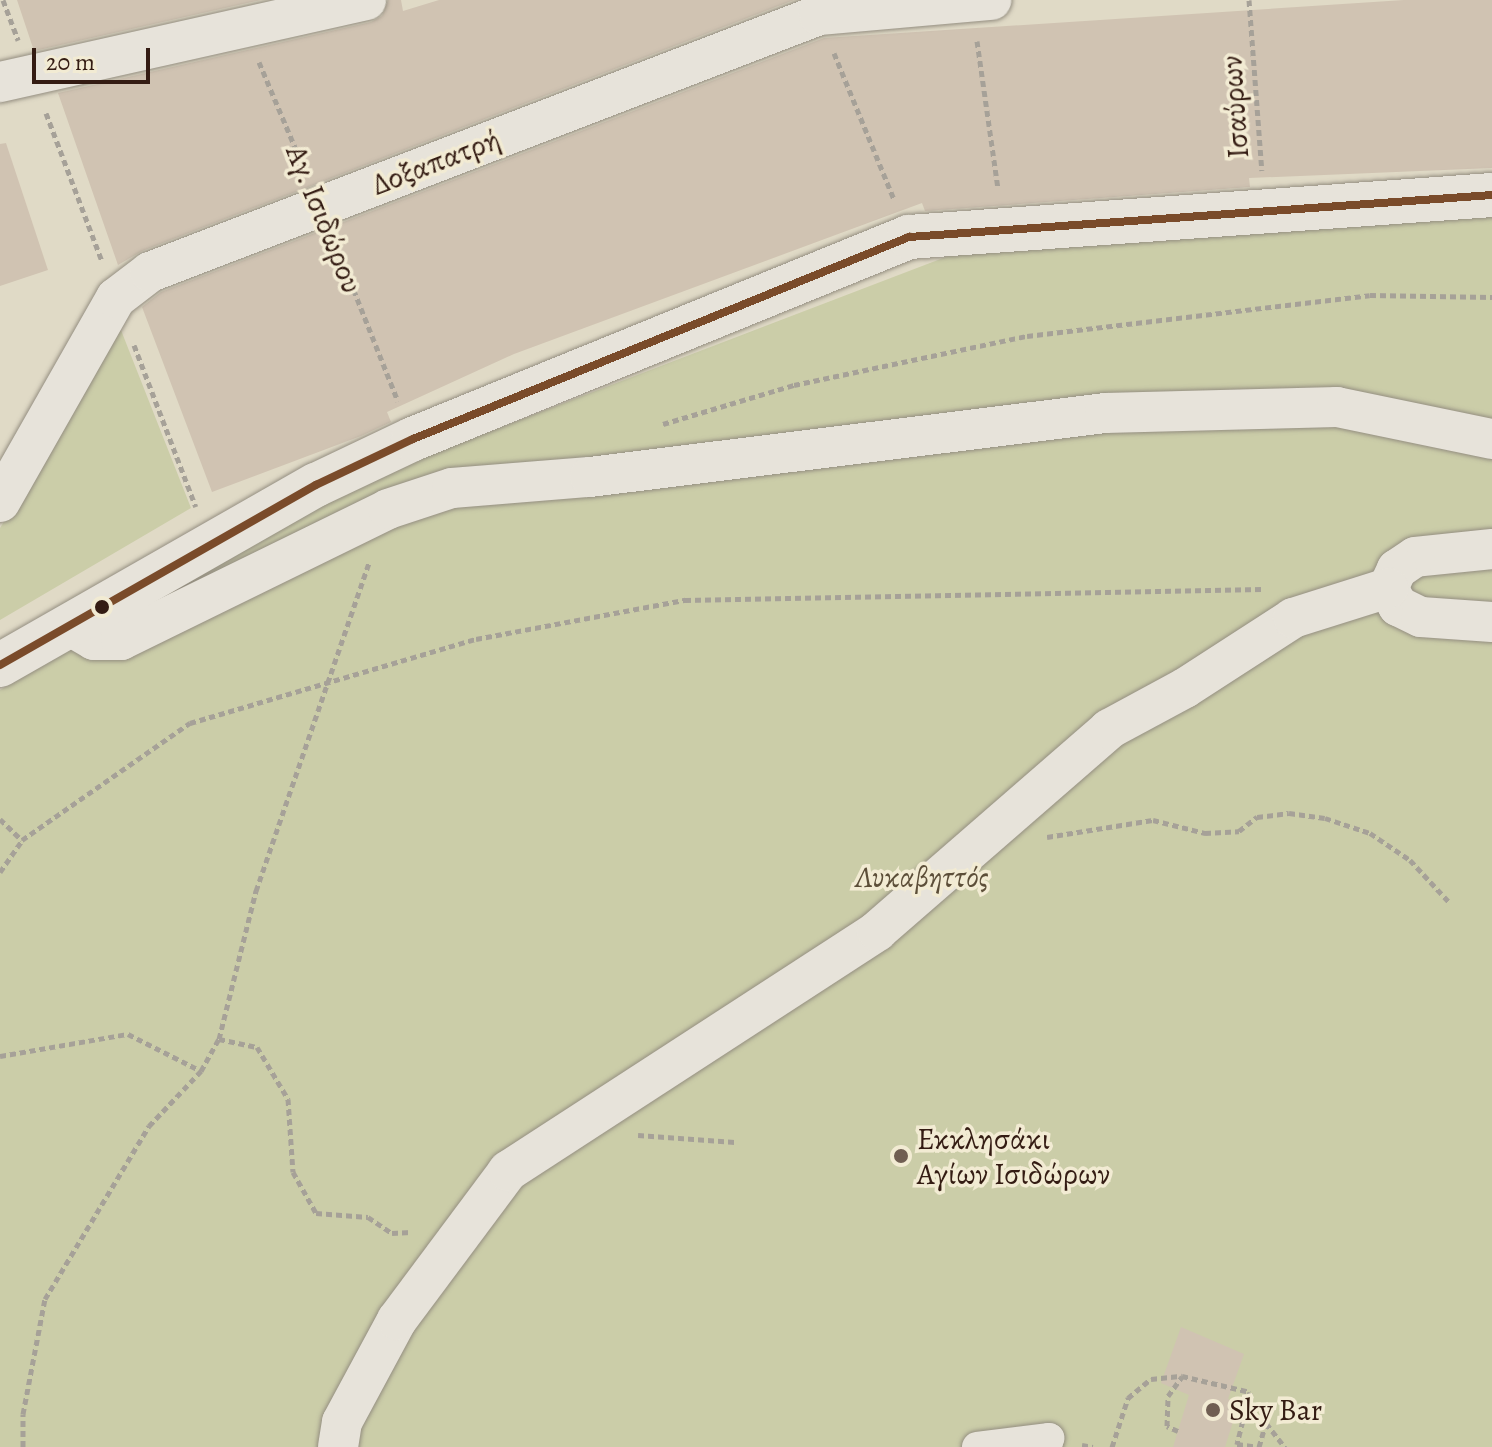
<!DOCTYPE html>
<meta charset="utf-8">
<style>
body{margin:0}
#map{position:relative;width:1492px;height:1447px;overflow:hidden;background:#e0dac6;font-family:Alegreya,serif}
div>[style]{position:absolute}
.green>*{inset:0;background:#cbcda8}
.building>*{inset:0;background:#d0c3b2}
.path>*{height:5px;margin-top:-2.5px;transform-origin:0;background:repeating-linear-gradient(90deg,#a6a198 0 6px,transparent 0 10px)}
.roads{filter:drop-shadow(0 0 2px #948e81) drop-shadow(0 0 2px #948e81)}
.pedestrian>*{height:30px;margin:-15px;padding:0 15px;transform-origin:15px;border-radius:15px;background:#e7e3da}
.minor>*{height:40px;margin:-20px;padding:0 20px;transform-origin:20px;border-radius:20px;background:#e7e3da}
.tertiary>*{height:44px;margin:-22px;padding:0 22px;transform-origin:22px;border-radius:22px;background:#e7e3da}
.bus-1>*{height:8px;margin:-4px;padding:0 4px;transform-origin:4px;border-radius:4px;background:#7a4b2a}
.dots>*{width:22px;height:22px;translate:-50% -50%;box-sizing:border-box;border:4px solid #f2ebd3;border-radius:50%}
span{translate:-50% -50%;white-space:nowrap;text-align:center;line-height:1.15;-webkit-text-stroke:7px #f2ebd3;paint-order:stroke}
.street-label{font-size:30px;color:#341c13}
.park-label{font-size:30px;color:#5c4e38;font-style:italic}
.poi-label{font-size:30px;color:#341c13}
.left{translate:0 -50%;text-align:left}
.scale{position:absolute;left:32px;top:48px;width:118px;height:36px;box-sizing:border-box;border:4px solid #341c13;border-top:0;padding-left:10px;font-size:24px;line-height:28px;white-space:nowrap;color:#341c13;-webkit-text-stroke:6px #f2ebd3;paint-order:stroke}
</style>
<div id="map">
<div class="green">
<div style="clip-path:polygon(1492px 215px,1492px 1447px,0 1447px,0 690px,296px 517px,410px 462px,964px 250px)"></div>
<div style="clip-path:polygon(117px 320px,191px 508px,0 620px,0 528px,53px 443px)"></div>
</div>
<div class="building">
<div style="clip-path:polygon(17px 0,261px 0,34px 51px)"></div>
<div style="clip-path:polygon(388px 0,401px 0,403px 11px,439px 0,794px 0,142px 251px,118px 265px,58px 93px,371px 22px,382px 16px)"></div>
<div style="clip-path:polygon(1404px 0,1492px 0,1492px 168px,1249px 178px,1250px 187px,925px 211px,922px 203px,514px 354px,387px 412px,391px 422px,361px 436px,212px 492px,142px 307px,161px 292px,824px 38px)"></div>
<div style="clip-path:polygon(6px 143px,48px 270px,0 286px,0 144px)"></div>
<div style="clip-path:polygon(1181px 1327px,1244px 1354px,1228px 1399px,1239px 1403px,1225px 1447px,1173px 1447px,1189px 1395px,1161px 1383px)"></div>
</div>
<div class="path">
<div style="left:3px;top:0;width:43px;rotate:69.4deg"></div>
<div style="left:1249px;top:0;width:171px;rotate:85.7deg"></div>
<div style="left:977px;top:41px;width:149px;rotate:81.9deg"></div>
<div style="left:834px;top:53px;width:158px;rotate:67.7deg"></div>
<div style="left:259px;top:62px;width:118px;rotate:67.1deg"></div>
<div style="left:46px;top:113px;width:158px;rotate:69.3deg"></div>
<div style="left:335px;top:243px;width:170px;rotate:68.3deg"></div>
<div style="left:134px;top:345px;width:173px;rotate:69.1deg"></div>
<div style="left:663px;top:424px;width:137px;rotate:-16.6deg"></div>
<div style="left:794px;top:385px;width:238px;rotate:-11.9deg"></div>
<div style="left:1027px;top:336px;width:345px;rotate:-6.8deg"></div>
<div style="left:1370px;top:295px;width:122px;rotate:0.9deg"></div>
<div style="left:0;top:819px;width:30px;rotate:44deg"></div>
<div style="left:1047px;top:837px;width:107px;rotate:-9.1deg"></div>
<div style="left:1153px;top:820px;width:54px;rotate:14deg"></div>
<div style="left:1205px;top:833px;width:34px;rotate:-3deg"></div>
<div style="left:1239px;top:831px;width:23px;rotate:-38deg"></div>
<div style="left:1257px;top:817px;width:32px;rotate:-7deg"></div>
<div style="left:1289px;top:813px;width:36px;rotate:8deg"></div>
<div style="left:1325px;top:818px;width:47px;rotate:18.4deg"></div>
<div style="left:1370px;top:833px;width:48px;rotate:34deg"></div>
<div style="left:1410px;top:860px;width:57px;rotate:47.1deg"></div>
<div style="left:0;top:872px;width:39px;rotate:-55deg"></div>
<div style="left:22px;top:840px;width:205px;rotate:-34.9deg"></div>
<div style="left:190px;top:723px;width:298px;rotate:-16.4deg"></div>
<div style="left:476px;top:639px;width:213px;rotate:-10.6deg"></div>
<div style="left:685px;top:600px;width:577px;rotate:-1.09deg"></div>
<div style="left:219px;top:1039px;width:39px;rotate:12deg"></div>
<div style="left:257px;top:1047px;width:61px;rotate:59.2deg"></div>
<div style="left:288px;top:1099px;width:73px;rotate:86.1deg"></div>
<div style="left:293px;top:1172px;width:47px;rotate:60.7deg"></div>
<div style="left:316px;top:1213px;width:52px;rotate:4.4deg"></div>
<div style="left:368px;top:1217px;width:29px;rotate:34deg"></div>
<div style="left:392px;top:1233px;width:19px;rotate:-3deg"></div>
<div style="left:0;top:1056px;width:130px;rotate:-9.8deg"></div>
<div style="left:128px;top:1034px;width:82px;rotate:26.9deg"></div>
<div style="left:638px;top:1135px;width:97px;rotate:4.1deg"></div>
<div style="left:1178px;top:1431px;width:12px;rotate:-156deg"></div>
<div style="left:1167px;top:1426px;width:30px;rotate:-88deg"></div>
<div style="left:1168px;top:1396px;width:24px;rotate:-54deg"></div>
<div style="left:1082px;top:1445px;width:11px;rotate:10deg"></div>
<div style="left:23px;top:1447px;width:33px;rotate:-90deg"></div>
<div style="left:23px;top:1414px;width:117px;rotate:-79.2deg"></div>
<div style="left:45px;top:1299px;width:202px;rotate:-59deg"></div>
<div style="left:149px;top:1126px;width:76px;rotate:-46.6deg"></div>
<div style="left:201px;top:1071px;width:37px;rotate:-61deg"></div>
<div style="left:219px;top:1039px;width:153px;rotate:-76deg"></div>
<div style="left:256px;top:891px;width:347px;rotate:-71deg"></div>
<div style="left:1112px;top:1447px;width:52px;rotate:-71.9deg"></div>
<div style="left:1128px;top:1398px;width:30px;rotate:-40deg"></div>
<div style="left:1151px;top:1379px;width:31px;rotate:-6deg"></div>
<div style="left:1182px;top:1376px;width:70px;rotate:13.2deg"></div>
<div style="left:1250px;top:1392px;width:54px;rotate:104deg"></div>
<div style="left:1237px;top:1444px;width:22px;rotate:8deg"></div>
<div style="left:1259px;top:1447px;width:25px;rotate:-74deg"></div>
<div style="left:1266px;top:1423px;width:31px;rotate:52deg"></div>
</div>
<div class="roads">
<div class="pedestrian">
<div style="left:977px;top:1447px;width:73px;rotate:-7.1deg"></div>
<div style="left:1049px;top:1438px;width:9px;rotate:103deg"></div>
</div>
<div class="minor">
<div style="left:0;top:82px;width:375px;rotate:-12.6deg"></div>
<div style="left:0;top:502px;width:235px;rotate:-60.4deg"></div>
<div style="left:116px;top:298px;width:43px;rotate:-37.4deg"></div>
<div style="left:150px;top:272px;width:717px;rotate:-21.01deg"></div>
<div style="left:819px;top:15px;width:173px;rotate:-5deg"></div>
<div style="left:1492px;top:549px;width:77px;rotate:174.1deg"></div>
<div style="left:1415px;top:557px;width:22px;rotate:146deg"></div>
<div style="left:1397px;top:569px;width:21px;rotate:115deg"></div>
<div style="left:1388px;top:588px;width:21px;rotate:61deg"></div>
<div style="left:1398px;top:606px;width:25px;rotate:26deg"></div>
<div style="left:1421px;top:617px;width:71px;rotate:4deg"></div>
<div style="left:68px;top:625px;width:30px;rotate:30deg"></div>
<div style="left:94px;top:640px;width:27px"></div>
<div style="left:121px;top:640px;width:297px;rotate:-26.1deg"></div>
<div style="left:388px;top:509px;width:67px;rotate:-18.2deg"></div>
<div style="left:452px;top:488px;width:138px;rotate:-4.6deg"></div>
<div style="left:590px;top:477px;width:519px;rotate:-7.08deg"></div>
<div style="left:1105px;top:413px;width:232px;rotate:-1.5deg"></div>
<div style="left:1337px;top:407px;width:158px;rotate:11.7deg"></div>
<div style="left:338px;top:1447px;width:25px;rotate:-81deg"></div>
<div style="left:342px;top:1422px;width:116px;rotate:-61.7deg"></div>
<div style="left:397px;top:1320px;width:186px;rotate:-53.3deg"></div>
<div style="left:508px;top:1171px;width:440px;rotate:-33deg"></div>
<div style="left:877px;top:931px;width:308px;rotate:-41deg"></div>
<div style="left:1109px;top:729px;width:86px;rotate:-28.3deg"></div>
<div style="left:1185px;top:688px;width:129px;rotate:-32.9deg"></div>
<div style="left:1293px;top:618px;width:100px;rotate:-17.5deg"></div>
</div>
<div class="tertiary">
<div style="left:0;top:665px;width:364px;rotate:-29.7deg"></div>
<div style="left:316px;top:485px;width:107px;rotate:-25.4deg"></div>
<div style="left:413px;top:439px;width:536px;rotate:-22.16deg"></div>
<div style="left:909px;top:237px;width:585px;rotate:-4.12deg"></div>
</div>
</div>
<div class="bus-1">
<div style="left:0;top:665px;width:364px;rotate:-29.7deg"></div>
<div style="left:316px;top:485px;width:107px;rotate:-25.4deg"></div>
<div style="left:413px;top:439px;width:536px;rotate:-22.16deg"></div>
<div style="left:909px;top:237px;width:585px;rotate:-4.12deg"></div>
</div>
<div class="dots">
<div style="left:102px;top:607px;background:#341c13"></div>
<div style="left:901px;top:1156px;background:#705e52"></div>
<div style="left:1213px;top:1410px;background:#705e52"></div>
</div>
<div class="street-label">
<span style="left:1235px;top:107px;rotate:-94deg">Ισαύρων</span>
<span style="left:436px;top:162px;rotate:-21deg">Δοξαπατρή</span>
<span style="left:324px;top:219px;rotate:68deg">Αγ. Ισιδώρου</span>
</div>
<div class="park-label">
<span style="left:922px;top:877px">Λυκαβηττός</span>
</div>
<div class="poi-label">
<span class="left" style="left:917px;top:1156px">Εκκλησάκι<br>Αγίων Ισιδώρων</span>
<span class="left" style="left:1229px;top:1410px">Sky Bar</span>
</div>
<div class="scale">20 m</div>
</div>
